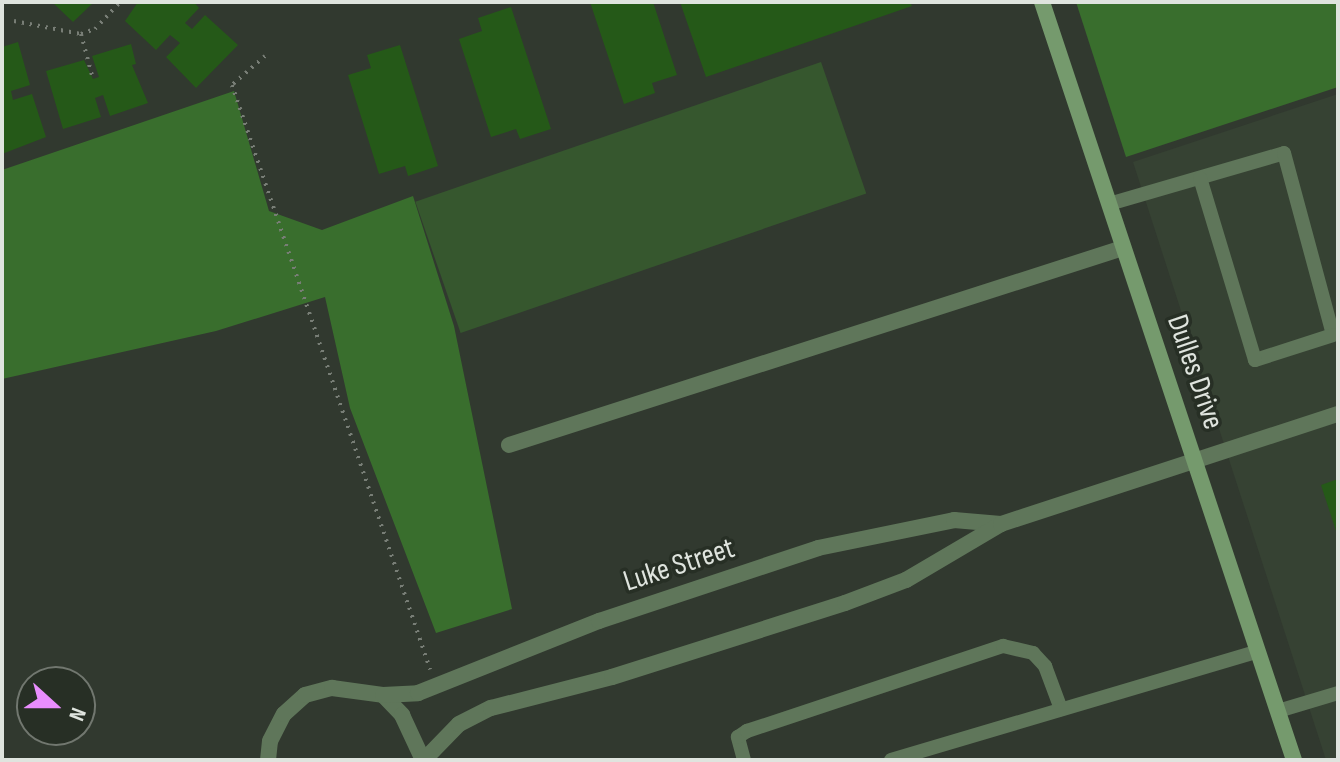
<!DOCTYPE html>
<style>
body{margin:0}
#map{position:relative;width:1340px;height:762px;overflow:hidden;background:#31392f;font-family:"Sofia Sans Condensed",sans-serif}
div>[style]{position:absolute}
.built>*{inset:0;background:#364233}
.green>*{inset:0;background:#36572e;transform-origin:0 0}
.forest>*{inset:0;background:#396e2d}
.building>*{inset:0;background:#255918}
.path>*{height:4px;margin-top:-2px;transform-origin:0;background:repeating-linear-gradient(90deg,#787e76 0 2px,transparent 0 8px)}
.lane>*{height:14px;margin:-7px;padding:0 7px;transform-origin:7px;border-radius:7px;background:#5f765a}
.street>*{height:16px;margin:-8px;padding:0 8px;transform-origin:8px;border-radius:8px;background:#5f765a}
.secondary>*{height:16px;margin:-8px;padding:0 8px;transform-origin:8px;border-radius:8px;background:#759a6d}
span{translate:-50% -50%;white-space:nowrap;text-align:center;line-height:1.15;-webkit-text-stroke:7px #272f25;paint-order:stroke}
.street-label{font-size:30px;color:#dfe4de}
.frame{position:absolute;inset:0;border:4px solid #dfe4de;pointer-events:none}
.north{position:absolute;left:16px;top:666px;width:80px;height:80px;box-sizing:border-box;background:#272f25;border:2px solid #71776f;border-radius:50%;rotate:111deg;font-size:22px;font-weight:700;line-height:32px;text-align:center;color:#dfe4de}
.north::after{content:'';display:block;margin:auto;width:28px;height:36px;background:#e98dfe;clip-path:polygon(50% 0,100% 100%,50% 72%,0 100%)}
</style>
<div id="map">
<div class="built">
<div style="clip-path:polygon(1338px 94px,1338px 760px,1326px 760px,1133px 162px)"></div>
</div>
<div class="green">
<div style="left:821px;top:62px;width:139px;height:429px;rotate:71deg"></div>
</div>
<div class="forest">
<div style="clip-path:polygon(1076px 2px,1338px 2px,1338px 87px,1126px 157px)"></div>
<div style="clip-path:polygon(234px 91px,269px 211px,322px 230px,413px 196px,454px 326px,512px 609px,436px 633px,350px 408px,325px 297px,216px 331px,2px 379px,2px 170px)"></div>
</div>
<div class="building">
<div style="clip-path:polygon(52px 2px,90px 2px,92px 4px,73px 22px)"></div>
<div style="clip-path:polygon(138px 2px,194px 2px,199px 8px,185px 23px,192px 29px,205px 15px,238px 45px,196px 88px,166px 57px,180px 43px,170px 35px,156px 50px,125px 21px)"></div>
<div style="clip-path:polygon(590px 2px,653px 2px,677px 75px,652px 83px,655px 93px,624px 104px)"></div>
<div style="clip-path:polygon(680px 2px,910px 2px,912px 6px,706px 77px)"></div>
<div style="clip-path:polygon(511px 7px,551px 129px,520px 139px,516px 129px,491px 137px,459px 39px,482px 31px,478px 18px)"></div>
<div style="clip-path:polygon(18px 42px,30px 85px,11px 91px,13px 100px,32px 94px,46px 137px,2px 154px,2px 47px)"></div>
<div style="clip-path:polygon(131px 44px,136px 64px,132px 65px,148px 103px,110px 116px,103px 95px,95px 98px,101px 117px,63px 129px,46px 71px,84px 60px,93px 79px,99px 77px,92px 56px)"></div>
<div style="clip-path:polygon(400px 45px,438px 166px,408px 176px,405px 166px,379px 174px,348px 75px,371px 68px,367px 55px)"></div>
<div style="clip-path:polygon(1338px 479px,1338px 533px,1337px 534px,1321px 485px)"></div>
</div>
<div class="path">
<div style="left:14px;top:21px;width:68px;rotate:11deg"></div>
<div style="left:81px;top:34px;width:47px;rotate:75.1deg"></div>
<div style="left:81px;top:34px;width:15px;rotate:-20deg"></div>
<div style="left:95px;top:29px;width:37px;rotate:-47deg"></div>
<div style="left:265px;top:56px;width:44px;rotate:138.7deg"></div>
<div style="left:232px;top:85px;width:617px;rotate:71.27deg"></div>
</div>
<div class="lane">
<div style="left:1109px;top:204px;width:182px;rotate:-16.2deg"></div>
<div style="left:1284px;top:153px;width:188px;rotate:74.9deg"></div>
<div style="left:1333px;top:335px;width:82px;rotate:162.2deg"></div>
<div style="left:1255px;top:360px;width:190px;rotate:-106.8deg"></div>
<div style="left:1278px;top:711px;width:63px;rotate:-16.7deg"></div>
<div style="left:744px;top:760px;width:24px;rotate:-105deg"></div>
<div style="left:738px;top:737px;width:11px;rotate:-34deg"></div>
<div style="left:747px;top:731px;width:270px;rotate:-18.4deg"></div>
<div style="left:1003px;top:646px;width:31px;rotate:13deg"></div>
<div style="left:1033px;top:653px;width:18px;rotate:47deg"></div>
<div style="left:1045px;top:666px;width:46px;rotate:69.6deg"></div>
<div style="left:891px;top:760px;width:383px;rotate:-16.5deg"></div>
</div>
<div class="street">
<div style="left:509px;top:445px;width:645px;rotate:-17.79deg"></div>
<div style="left:383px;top:695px;width:28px;rotate:46deg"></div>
<div style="left:402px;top:715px;width:50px;rotate:65deg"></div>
<div style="left:268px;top:760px;width:19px;rotate:-84deg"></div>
<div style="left:270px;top:741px;width:30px;rotate:-63deg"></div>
<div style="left:284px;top:714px;width:28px;rotate:-42deg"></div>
<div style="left:305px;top:695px;width:28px;rotate:-15deg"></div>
<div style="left:332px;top:688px;width:51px;rotate:7.8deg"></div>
<div style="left:383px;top:695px;width:35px;rotate:-3deg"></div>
<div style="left:418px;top:693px;width:195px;rotate:-21.7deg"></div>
<div style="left:599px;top:621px;width:231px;rotate:-18.4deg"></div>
<div style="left:818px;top:548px;width:139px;rotate:-11.6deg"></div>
<div style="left:954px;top:520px;width:47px;rotate:4.9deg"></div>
<div style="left:424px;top:760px;width:50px;rotate:-45.8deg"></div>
<div style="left:459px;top:724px;width:36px;rotate:-27deg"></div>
<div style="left:491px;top:708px;width:125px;rotate:-14.4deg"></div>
<div style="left:612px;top:677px;width:244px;rotate:-17.6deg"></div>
<div style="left:845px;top:603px;width:65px;rotate:-20.7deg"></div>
<div style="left:906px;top:580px;width:110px;rotate:-30.5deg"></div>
<div style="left:1001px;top:524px;width:354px;rotate:-18.1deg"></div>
</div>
<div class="secondary">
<div style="left:1042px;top:2px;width:799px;rotate:71.61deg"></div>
</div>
<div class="street-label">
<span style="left:1195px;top:372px;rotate:71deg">Dulles Drive</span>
<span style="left:679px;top:565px;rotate:-18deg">Luke Street</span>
</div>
<div class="frame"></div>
<div class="north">N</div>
</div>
